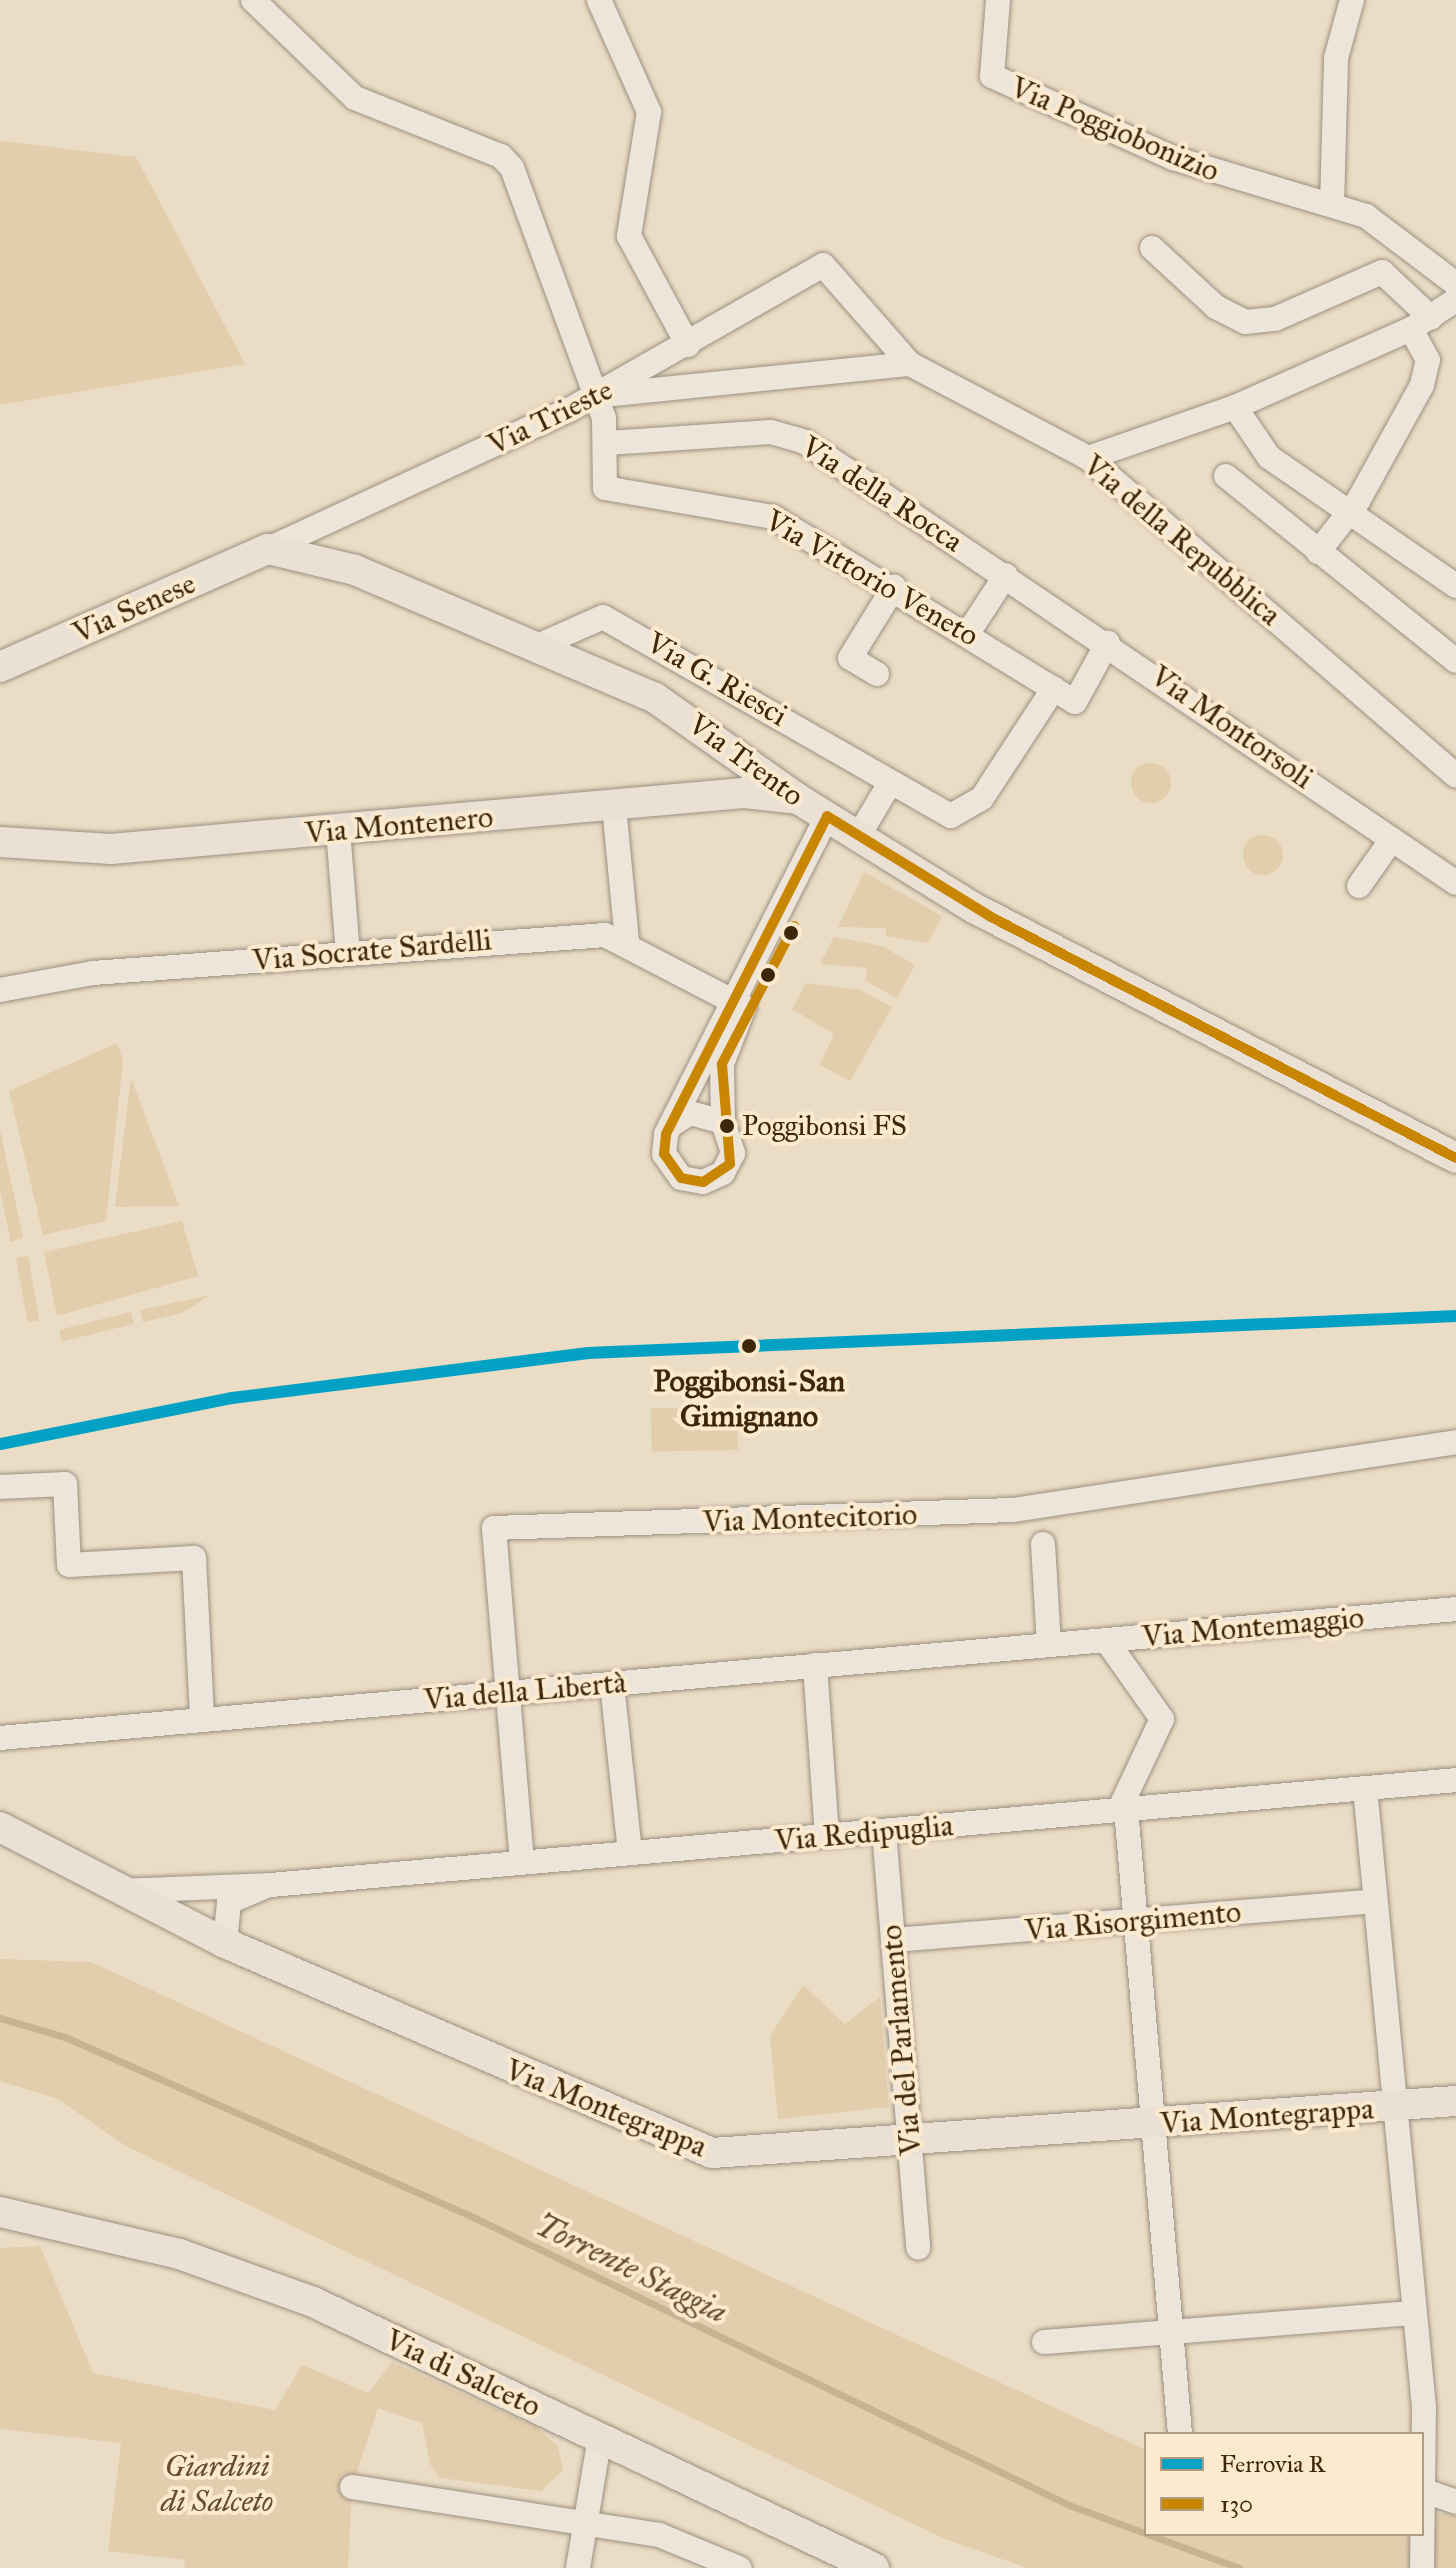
<!DOCTYPE html>
<meta charset="utf-8">
<style>
body{margin:0}
#map{position:relative;width:1456px;height:2568px;overflow:hidden;background:#ebdcc5;font-family:"IM FELL Great Primer",serif}
div>[style]{position:absolute}
.green>*{inset:0;background:#e2cdac;transform-origin:0 0}
.round{border-radius:50%}
.stream>*{height:7px;margin:-3.5px;padding:0 3.5px;transform-origin:3.5px;border-radius:3.5px;background:#c9b291}
.roads{filter:drop-shadow(0 0 2px #9b9080) drop-shadow(0 0 2px #9b9080)}
.minor>*{height:24px;margin:-12px;padding:0 12px;transform-origin:12px;border-radius:12px;background:#ede5da}
.major>*{height:30px;margin:-15px;padding:0 15px;transform-origin:15px;border-radius:15px;background:#eae1d4}
.bus-1>*{height:10px;margin:-5px;padding:0 5px;transform-origin:5px;border-radius:5px;background:#c98602}
.rail-1>*{height:12px;margin:-6px;padding:0 6px;transform-origin:6px;border-radius:6px;background:#03a2c4}
.dots>*{width:22px;height:22px;translate:-50% -50%;box-sizing:border-box;border:4px solid #fceacf;border-radius:50%}
span{translate:-50% -50%;white-space:nowrap;text-align:center;line-height:1.15;-webkit-text-stroke:8px #fceacf;paint-order:stroke}
.bus-label{font-size:28px;color:#3e2709}
.left{translate:0 -50%;text-align:left}
.street-label{font-size:30px;color:#3e2709}
.stop-label{font-size:30px;color:#3e2709;font-weight:700}
.park-label{font-size:30px;color:#654d2d;font-style:italic}
.water-label{font-size:32px;color:#644b2b;font-style:italic}
.legend{position:absolute;left:1144px;top:2432px;width:280px;height:104px;box-sizing:border-box;background:#fceacf;border:2px solid #b09c80;margin:0;padding:10px 14px;list-style:none;font-size:24px;color:#3e2709}
.legend li{display:flex;align-items:center;gap:16px;height:40px}
.legend b{width:40px;border:2px solid #b09c80}
</style>
<div id="map">
<div class="green">
<div style="clip-path:polygon(0 141px,136px 157px,245px 364px,0 405px)"></div>
<div class="round" style="left:1131px;top:763px;width:40px;height:40px"></div>
<div class="round" style="left:1243px;top:835px;width:40px;height:40px"></div>
<div style="clip-path:polygon(864px 872px,942px 916px,928px 943px,886px 936px,886px 928px,838px 927px)"></div>
<div style="clip-path:polygon(834px 937px,882px 946px,915px 965px,897px 998px,865px 981px,867px 968px,820px 964px)"></div>
<div style="clip-path:polygon(806px 983px,860px 990px,892px 1007px,850px 1081px,820px 1065px,834px 1034px,792px 1009px)"></div>
<div style="clip-path:polygon(117px 1043px,123px 1060px,106px 1221px,43px 1235px,9px 1091px)"></div>
<div style="clip-path:polygon(131px 1078px,179px 1206px,115px 1207px)"></div>
<div style="clip-path:polygon(0 1130px,23px 1238px,11px 1242px,0 1190px)"></div>
<div style="clip-path:polygon(182px 1221px,198px 1276px,57px 1316px,44px 1252px)"></div>
<div style="left:28px;top:1256px;width:65px;height:12px;rotate:80deg"></div>
<div style="clip-path:polygon(210px 1295px,182px 1313px,143px 1322px,140px 1310px)"></div>
<div style="left:131px;top:1312px;width:12px;height:74px;rotate:76deg"></div>
<div style="left:737px;top:1407px;width:43px;height:86px;rotate:89deg"></div>
<div style="clip-path:polygon(0 1959px,91px 1962px,1146px 2450px,1146px 2534px,1422px 2534px,1422px 2513px,1438px 2513px,1456px 2516px,1456px 2568px,1027px 2568px,945px 2539px,126px 2146px,58px 2099px,0 2081px)"></div>
<div style="clip-path:polygon(803px 1985px,845px 2024px,880px 1997px,889px 2107px,778px 2119px,770px 2036px)"></div>
<div style="clip-path:polygon(40px 2246px,93px 2373px,275px 2410px,302px 2365px,369px 2393px,392px 2362px,536px 2427px,558px 2446px,563px 2470px,541px 2491px,440px 2478px,430px 2464px,422px 2423px,378px 2408px,352px 2487px,348px 2568px,184px 2568px,185px 2560px,108px 2551px,121px 2443px,0 2429px,0 2248px)"></div>
</div>
<div class="stream">
<div style="left:0;top:2018px;width:68px;rotate:16.3deg"></div>
<div style="left:65px;top:2037px;width:439px;rotate:23.8deg"></div>
<div style="left:467px;top:2214px;width:669px;rotate:25.8deg"></div>
<div style="left:1069px;top:2505px;width:181px;rotate:20.3deg"></div>
</div>
<div class="roads">
<div class="minor">
<div style="left:253px;top:0;width:141px;rotate:43.9deg"></div>
<div style="left:355px;top:98px;width:157px;rotate:21.7deg"></div>
<div style="left:501px;top:156px;width:16px;rotate:47deg"></div>
<div style="left:512px;top:168px;width:266px;rotate:69.8deg"></div>
<div style="left:604px;top:418px;width:70px;rotate:89.2deg"></div>
<div style="left:605px;top:488px;width:170px;rotate:9.8deg"></div>
<div style="left:773px;top:517px;width:354px;rotate:31.5deg"></div>
<div style="left:1075px;top:702px;width:68px;rotate:-61.2deg"></div>
<div style="left:599px;top:0;width:123px;rotate:65.9deg"></div>
<div style="left:649px;top:112px;width:126px;rotate:99.2deg"></div>
<div style="left:629px;top:236px;width:124px;rotate:61.6deg"></div>
<div style="left:998px;top:0;width:76px;rotate:94.5deg"></div>
<div style="left:992px;top:76px;width:199px;rotate:24.4deg"></div>
<div style="left:1173px;top:158px;width:202px;rotate:16.7deg"></div>
<div style="left:1366px;top:216px;width:113px;rotate:37.1deg"></div>
<div style="left:1332px;top:205px;width:147px;rotate:-88.4deg"></div>
<div style="left:1336px;top:58px;width:60px;rotate:-74.6deg"></div>
<div style="left:1152px;top:248px;width:87px;rotate:42.7deg"></div>
<div style="left:1216px;top:307px;width:33px;rotate:27deg"></div>
<div style="left:1245px;top:322px;width:30px;rotate:-6deg"></div>
<div style="left:1275px;top:319px;width:117px;rotate:-23.7deg"></div>
<div style="left:1382px;top:272px;width:67px;rotate:43.2deg"></div>
<div style="left:614px;top:394px;width:298px;rotate:-5.8deg"></div>
<div style="left:1235px;top:407px;width:60px;rotate:55.8deg"></div>
<div style="left:1269px;top:457px;width:227px;rotate:34.6deg"></div>
<div style="left:608px;top:443px;width:163px;rotate:-3.9deg"></div>
<div style="left:771px;top:432px;width:35px;rotate:16deg"></div>
<div style="left:805px;top:442px;width:786px;rotate:34.11deg"></div>
<div style="left:1088px;top:458px;width:156px;rotate:-19.1deg"></div>
<div style="left:1235px;top:407px;width:193px;rotate:-23.9deg"></div>
<div style="left:1411px;top:329px;width:54px;rotate:-32.8deg"></div>
<div style="left:1226px;top:476px;width:295px;rotate:38.8deg"></div>
<div style="left:268px;top:549px;width:332px;rotate:-24.8deg"></div>
<div style="left:569px;top:410px;width:292px;rotate:-29.7deg"></div>
<div style="left:823px;top:265px;width:132px;rotate:48.7deg"></div>
<div style="left:910px;top:364px;width:201px;rotate:27.8deg"></div>
<div style="left:1088px;top:458px;width:486px;rotate:40.8deg"></div>
<div style="left:1318px;top:552px;width:65px;rotate:-51.9deg"></div>
<div style="left:1358px;top:501px;width:132px;rotate:-61.1deg"></div>
<div style="left:1422px;top:385px;width:26px;rotate:-77deg"></div>
<div style="left:1428px;top:360px;width:35px;rotate:-119deg"></div>
<div style="left:968px;top:633px;width:69px;rotate:-56.8deg"></div>
<div style="left:540px;top:645px;width:69px;rotate:-24deg"></div>
<div style="left:603px;top:617px;width:401px;rotate:29.8deg"></div>
<div style="left:951px;top:816px;width:36px;rotate:-30deg"></div>
<div style="left:982px;top:798px;width:131px;rotate:-56.8deg"></div>
<div style="left:877px;top:674px;width:31px;rotate:-149deg"></div>
<div style="left:850px;top:658px;width:84px;rotate:-58.2deg"></div>
<div style="left:614px;top:806px;width:137px;rotate:84.5deg"></div>
<div style="left:338px;top:830px;width:123px;rotate:85.4deg"></div>
<div style="left:859px;top:835px;width:61px;rotate:-59.2deg"></div>
<div style="left:1359px;top:886px;width:57px;rotate:-54.9deg"></div>
<div style="left:0;top:990px;width:95px;rotate:-10.4deg"></div>
<div style="left:93px;top:973px;width:513px;rotate:-4.24deg"></div>
<div style="left:605px;top:935px;width:157px;rotate:27.4deg"></div>
<div style="left:744px;top:1007px;width:61px;rotate:111.1deg"></div>
<div style="left:722px;top:1064px;width:58px;rotate:89deg"></div>
<div style="left:671px;top:1125px;width:22px;rotate:-32deg"></div>
<div style="left:690px;top:1113px;width:34px;rotate:15deg"></div>
<div style="left:723px;top:1122px;width:33px;rotate:72deg"></div>
<div style="left:733px;top:1153px;width:22px;rotate:117deg"></div>
<div style="left:723px;top:1173px;width:22px;rotate:156deg"></div>
<div style="left:703px;top:1182px;width:22px;rotate:-170deg"></div>
<div style="left:681px;top:1178px;width:29px;rotate:-125deg"></div>
<div style="left:664px;top:1154px;width:20px;rotate:-84deg"></div>
<div style="left:666px;top:1134px;width:356px;rotate:-63.1deg"></div>
<div style="left:0;top:1487px;width:65px;rotate:-2.6deg"></div>
<div style="left:65px;top:1484px;width:81px;rotate:87.2deg"></div>
<div style="left:69px;top:1565px;width:125px;rotate:-3.2deg"></div>
<div style="left:194px;top:1558px;width:160px;rotate:87.1deg"></div>
<div style="left:1043px;top:1544px;width:100px;rotate:86.6deg"></div>
<div style="left:1106px;top:1640px;width:97px;rotate:54.7deg"></div>
<div style="left:1162px;top:1719px;width:101px;rotate:115.3deg"></div>
<div style="left:815px;top:1665px;width:171px;rotate:86deg"></div>
<div style="left:612px;top:1684px;width:170px;rotate:83.9deg"></div>
<div style="left:0;top:1738px;width:1462px;rotate:-5.06deg"></div>
<div style="left:1365px;top:1788px;width:622px;rotate:84.56deg"></div>
<div style="left:1424px;top:2407px;width:161px;rotate:90.7deg"></div>
<div style="left:1126px;top:1809px;width:627px;rotate:85.06deg"></div>
<div style="left:884px;top:1831px;width:418px;rotate:85.3deg"></div>
<div style="left:522px;top:1862px;width:335px;rotate:-94.8deg"></div>
<div style="left:494px;top:1528px;width:519px;rotate:-1.99deg"></div>
<div style="left:1013px;top:1510px;width:448px;rotate:-8.7deg"></div>
<div style="left:120px;top:1891px;width:151px;rotate:-2.3deg"></div>
<div style="left:271px;top:1885px;width:1190px;rotate:-5.06deg"></div>
<div style="left:893px;top:1940px;width:482px;rotate:-4.6deg"></div>
<div style="left:225px;top:1943px;width:41px;rotate:-84.4deg"></div>
<div style="left:229px;top:1902px;width:39px;rotate:-23deg"></div>
<div style="left:1044px;top:2342px;width:370px;rotate:-4.5deg"></div>
<div style="left:352px;top:2487px;width:311px;rotate:8.9deg"></div>
<div style="left:659px;top:2535px;width:87px;rotate:22.4deg"></div>
<div style="left:1422px;top:2490px;width:36px;rotate:19deg"></div>
<div style="left:578px;top:2568px;width:133px;rotate:-80.5deg"></div>
</div>
<div class="major">
<div style="left:0;top:667px;width:293px;rotate:-23.8deg"></div>
<div style="left:268px;top:549px;width:89px;rotate:13.6deg"></div>
<div style="left:355px;top:570px;width:326px;rotate:23.1deg"></div>
<div style="left:655px;top:698px;width:175px;rotate:35.2deg"></div>
<div style="left:798px;top:799px;width:207px;rotate:31.8deg"></div>
<div style="left:974px;top:908px;width:543px;rotate:27.41deg"></div>
<div style="left:0;top:842px;width:111px;rotate:3.6deg"></div>
<div style="left:111px;top:849px;width:635px;rotate:-5.06deg"></div>
<div style="left:744px;top:793px;width:54px;rotate:6.3deg"></div>
<div style="left:0;top:1827px;width:253px;rotate:27.3deg"></div>
<div style="left:225px;top:1943px;width:530px;rotate:23.33deg"></div>
<div style="left:712px;top:2153px;width:746px;rotate:-4deg"></div>
<div style="left:0;top:2212px;width:184px;rotate:13.2deg"></div>
<div style="left:179px;top:2254px;width:142px;rotate:19.7deg"></div>
<div style="left:313px;top:2302px;width:621px;rotate:25.37deg"></div>
</div>
</div>
<div class="bus-1">
<div style="left:794px;top:926px;width:156px;rotate:117.6deg"></div>
<div style="left:722px;top:1064px;width:100px;rotate:85.4deg"></div>
<div style="left:730px;top:1164px;width:32px;rotate:146deg"></div>
<div style="left:703px;top:1182px;width:22px;rotate:-170deg"></div>
<div style="left:681px;top:1178px;width:29px;rotate:-125deg"></div>
<div style="left:664px;top:1154px;width:20px;rotate:-84deg"></div>
<div style="left:666px;top:1134px;width:356px;rotate:-63.1deg"></div>
<div style="left:827px;top:816px;width:193px;rotate:31.6deg"></div>
<div style="left:991px;top:917px;width:524px;rotate:27.4deg"></div>
</div>
<div class="rail-1">
<div style="left:0;top:1444px;width:237px;rotate:-11.2deg"></div>
<div style="left:232px;top:1398px;width:359px;rotate:-7.2deg"></div>
<div style="left:588px;top:1353px;width:869px;rotate:-2.44deg"></div>
</div>
<div class="dots">
<div style="left:791px;top:933px;background:#3e2709"></div>
<div style="left:768px;top:975px;background:#3e2709"></div>
<div style="left:727px;top:1126px;background:#3e2709"></div>
<div style="left:749px;top:1346px;background:#3e2709"></div>
</div>
<div class="bus-label">
<span class="left" style="left:742px;top:1126px">Poggibonsi FS</span>
</div>
<div class="street-label">
<span style="left:1115px;top:129px;rotate:23deg">Via Poggiobonizio</span>
<span style="left:550px;top:417px;rotate:-26deg">Via Trieste</span>
<span style="left:882px;top:494px;rotate:33deg">Via della Rocca</span>
<span style="left:1182px;top:540px;rotate:40deg">Via della Repubblica</span>
<span style="left:872px;top:578px;rotate:30deg">Via Vittorio Veneto</span>
<span style="left:134px;top:608px;rotate:-24deg">Via Senese</span>
<span style="left:717px;top:679px;rotate:30deg">Via G. Riesci</span>
<span style="left:1232px;top:727px;rotate:35deg">Via Montorsoli</span>
<span style="left:746px;top:760px;rotate:36deg">Via Trento</span>
<span style="left:399px;top:825px;rotate:-5deg">Via Montenero</span>
<span style="left:372px;top:950px;rotate:-5deg">Via Socrate Sardelli</span>
<span style="left:810px;top:1518px;rotate:-2deg">Via Montecitorio</span>
<span style="left:1253px;top:1627px;rotate:-5deg">Via Montemaggio</span>
<span style="left:525px;top:1691px;rotate:-5deg">Via della Libertà</span>
<span style="left:864px;top:1833px;rotate:-5deg">Via Redipuglia</span>
<span style="left:1133px;top:1921px;rotate:-5deg">Via Risorgimento</span>
<span style="left:901px;top:2040px;rotate:-95deg">Via del Parlamento</span>
<span style="left:606px;top:2108px;rotate:22deg">Via Montegrappa</span>
<span style="left:1267px;top:2116px;rotate:-4deg">Via Montegrappa</span>
<span style="left:463px;top:2373px;rotate:25deg">Via di Salceto</span>
</div>
<div class="stop-label">
<span style="left:749px;top:1398px">Poggibonsi-San<br>Gimignano</span>
</div>
<div class="park-label">
<span style="left:217px;top:2483px">Giardini<br>di Salceto</span>
</div>
<div class="water-label">
<span style="left:631px;top:2269px;rotate:26deg">Torrente Staggia</span>
</div>
<ul class="legend">
<li><b style="height:10px;background:#03a2c4"></b>Ferrovia R</li>
<li><b style="height:10px;background:#c98602"></b>130</li>
</ul>
</div>
